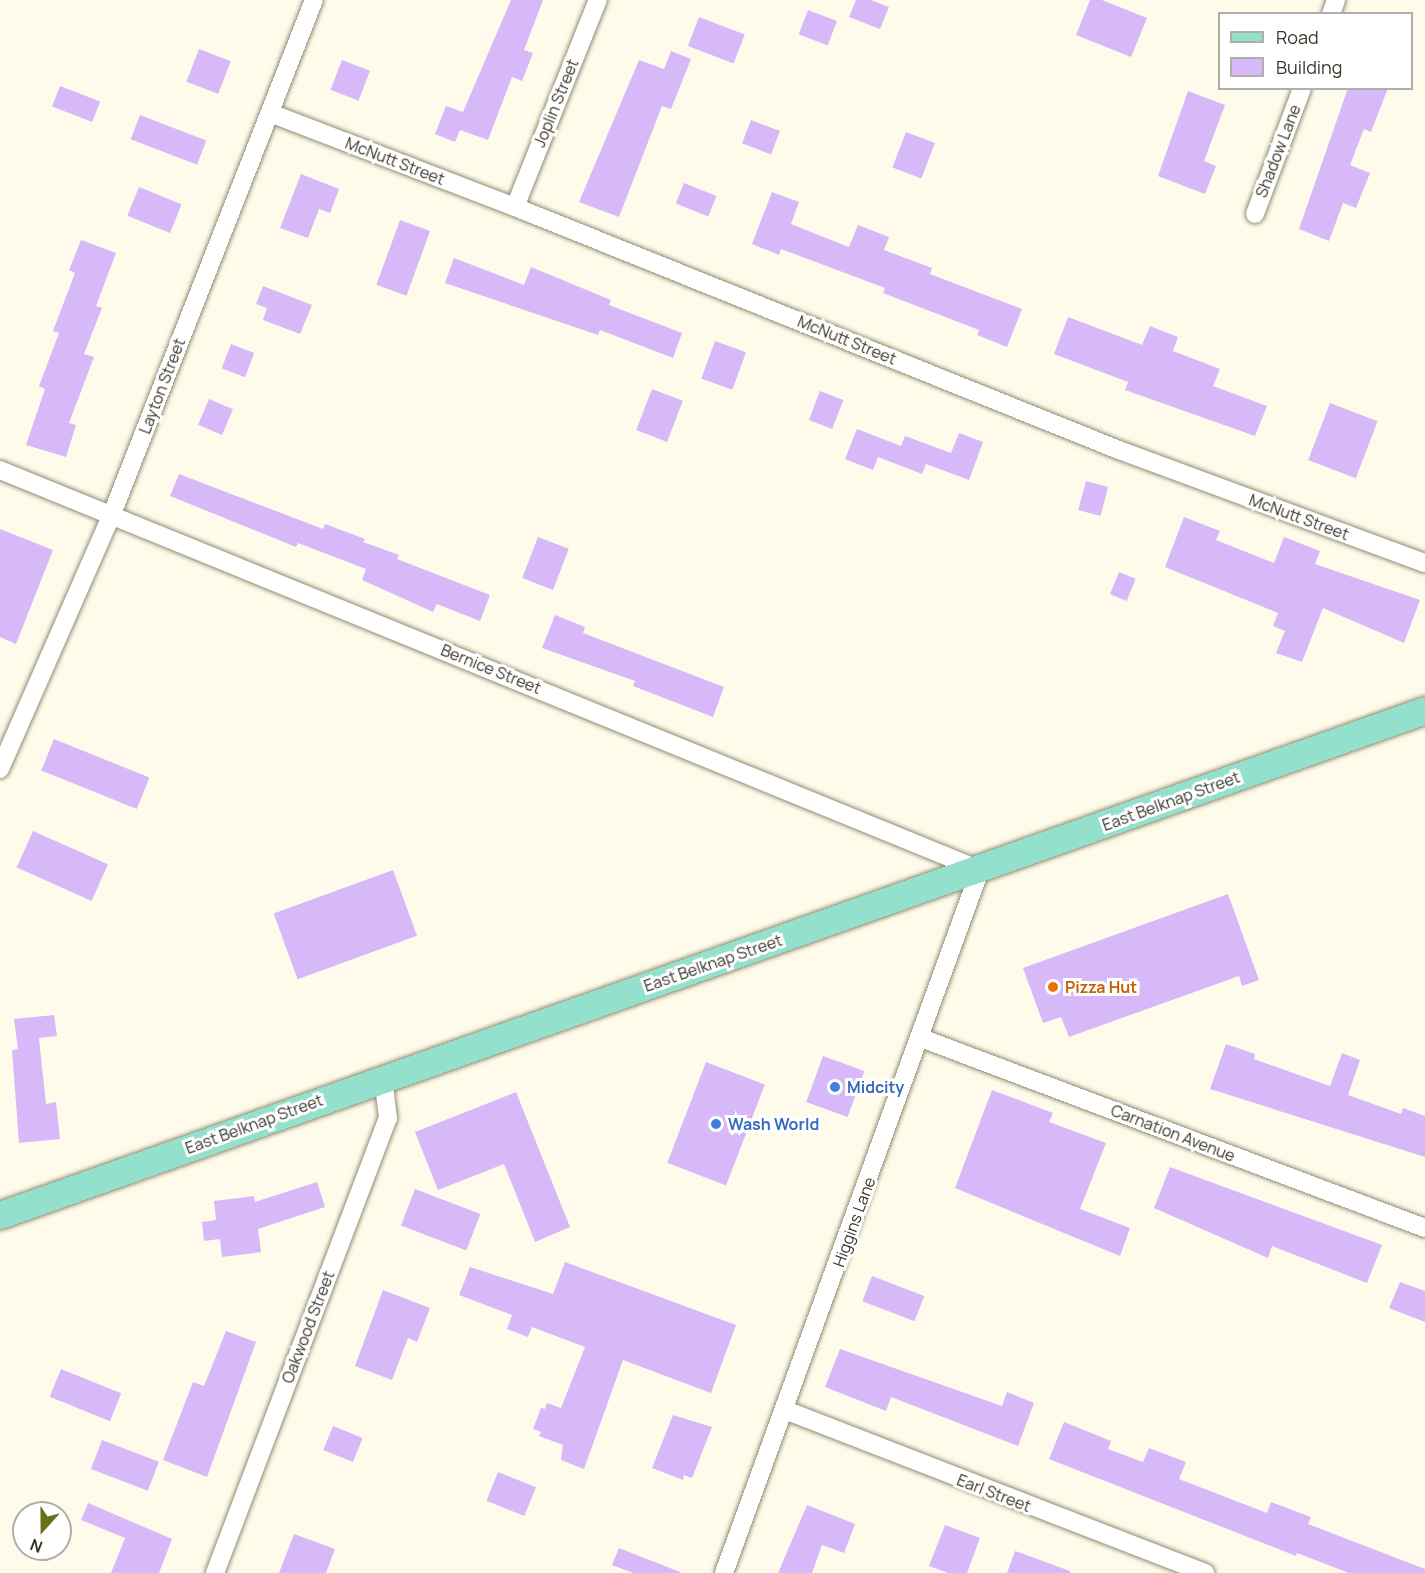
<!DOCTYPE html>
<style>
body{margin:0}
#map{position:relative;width:1425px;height:1573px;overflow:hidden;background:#fefbea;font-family:Manrope,sans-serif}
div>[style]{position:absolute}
.building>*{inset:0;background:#d7b9f9;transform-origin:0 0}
.roads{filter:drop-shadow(0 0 2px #918b72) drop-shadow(0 0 2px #918b72)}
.minor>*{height:18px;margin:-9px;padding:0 9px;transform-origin:9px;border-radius:9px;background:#fff}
.primary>*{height:27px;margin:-13.5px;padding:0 13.5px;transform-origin:13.5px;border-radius:13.5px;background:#93e0cd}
.dots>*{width:16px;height:16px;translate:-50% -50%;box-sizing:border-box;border:3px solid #fff;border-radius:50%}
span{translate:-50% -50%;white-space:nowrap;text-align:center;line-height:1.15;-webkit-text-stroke:6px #fff;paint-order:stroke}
.street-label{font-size:16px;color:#38362b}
.food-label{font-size:16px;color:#c56008;font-weight:700}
.left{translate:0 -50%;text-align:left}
.shop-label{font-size:16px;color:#366cbe;font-weight:700}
.legend{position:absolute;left:1218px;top:12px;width:195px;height:78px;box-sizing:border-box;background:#fff;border:2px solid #afafaa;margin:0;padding:8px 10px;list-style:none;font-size:18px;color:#38362b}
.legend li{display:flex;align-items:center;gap:12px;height:30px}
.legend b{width:30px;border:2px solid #afafaa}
.north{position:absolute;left:12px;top:1501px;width:60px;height:60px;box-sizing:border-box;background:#fff;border:2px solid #afafaa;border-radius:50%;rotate:201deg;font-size:16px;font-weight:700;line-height:24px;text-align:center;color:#38362b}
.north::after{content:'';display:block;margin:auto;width:21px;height:27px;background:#6b6f15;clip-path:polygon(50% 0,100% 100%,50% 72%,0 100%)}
</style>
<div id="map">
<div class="building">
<div style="clip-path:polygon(511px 0,543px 0,524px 50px,533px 53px,522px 81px,512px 77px,488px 140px,460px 130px,455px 142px,435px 134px,446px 106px,463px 112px)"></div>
<div style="clip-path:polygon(856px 0,871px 0,889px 7px,880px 29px,849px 17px)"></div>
<div style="clip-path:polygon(1090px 0,1102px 0,1147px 18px,1131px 57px,1076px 35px)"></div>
<div style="left:808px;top:10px;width:31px;height:26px;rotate:21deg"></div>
<div style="left:699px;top:17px;width:49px;height:31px;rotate:21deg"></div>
<div style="left:199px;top:49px;width:34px;height:35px;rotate:21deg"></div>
<div style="clip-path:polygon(671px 51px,691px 59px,671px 109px,662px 106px,619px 217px,579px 202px,639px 60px,664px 69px)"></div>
<div style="left:342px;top:60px;width:30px;height:32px;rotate:21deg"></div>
<div style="left:60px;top:86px;width:43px;height:22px;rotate:21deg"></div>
<div style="clip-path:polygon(1348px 88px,1388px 88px,1371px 132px,1364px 129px,1350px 165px,1370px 173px,1356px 208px,1343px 203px,1329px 241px,1299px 229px)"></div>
<div style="clip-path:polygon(1188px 91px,1225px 105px,1204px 161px,1216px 166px,1205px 194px,1158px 176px)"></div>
<div style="left:140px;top:115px;width:71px;height:26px;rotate:21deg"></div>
<div style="left:751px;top:120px;width:31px;height:25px;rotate:21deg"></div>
<div style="left:906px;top:132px;width:31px;height:38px;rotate:21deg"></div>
<div style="clip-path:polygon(301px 174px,339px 189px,330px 213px,319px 209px,308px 238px,280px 228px)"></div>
<div style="left:684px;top:183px;width:35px;height:22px;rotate:22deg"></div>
<div style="left:139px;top:187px;width:46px;height:31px;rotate:22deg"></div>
<div style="clip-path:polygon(772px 192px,799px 202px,791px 224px,849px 247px,858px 225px,889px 237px,884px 250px,932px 268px,930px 274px,1022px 309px,1007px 347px,977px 335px,979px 330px,883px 293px,885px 288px,781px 249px,779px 255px,752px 244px)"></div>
<div style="left:400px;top:220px;width:32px;height:69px;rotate:20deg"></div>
<div style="clip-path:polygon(81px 240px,116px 253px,96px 306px,102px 308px,84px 354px,94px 357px,69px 423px,76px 425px,66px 457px,26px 445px,45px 389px,39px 386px,59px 333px,53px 331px,75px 273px,69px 270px)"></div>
<div style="clip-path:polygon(454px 258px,524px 285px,531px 267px,611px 300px,609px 305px,682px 333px,673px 358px,600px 330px,598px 335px,445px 283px)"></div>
<div style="clip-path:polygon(263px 286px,312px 305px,300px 334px,263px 320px,267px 308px,256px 304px)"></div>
<div style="clip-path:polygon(1068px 317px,1142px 345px,1150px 326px,1178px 337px,1173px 351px,1220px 369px,1213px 386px,1267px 406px,1255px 436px,1125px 390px,1128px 382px,1054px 354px)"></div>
<div style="left:715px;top:341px;width:33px;height:40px;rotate:20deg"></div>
<div style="left:231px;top:344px;width:25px;height:26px;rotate:21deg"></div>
<div style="left:652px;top:389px;width:33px;height:44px;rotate:21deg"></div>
<div style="left:820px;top:391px;width:25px;height:31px;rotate:21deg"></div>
<div style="left:209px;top:399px;width:26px;height:28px;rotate:23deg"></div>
<div style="left:1330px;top:403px;width:51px;height:61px;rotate:21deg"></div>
<div style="clip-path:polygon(857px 429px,901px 446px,905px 436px,951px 453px,959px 433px,983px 442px,969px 480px,926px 464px,922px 474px,878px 457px,873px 470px,845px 459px)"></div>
<div style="clip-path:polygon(179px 474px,323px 529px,325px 524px,365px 539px,363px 542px,399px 555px,397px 559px,490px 595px,480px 621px,437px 604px,433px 612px,362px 580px,366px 569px,298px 543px,296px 547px,170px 496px)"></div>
<div style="left:1086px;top:481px;width:23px;height:30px;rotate:15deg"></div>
<div style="clip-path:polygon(1184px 517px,1220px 531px,1216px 540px,1274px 563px,1284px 537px,1320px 551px,1315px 564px,1420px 600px,1404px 643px,1323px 608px,1302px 662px,1276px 653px,1285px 631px,1273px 626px,1278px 613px,1165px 567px)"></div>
<div style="clip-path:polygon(0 529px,53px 550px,16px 644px,0 637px)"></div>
<div style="left:538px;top:537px;width:33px;height:44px;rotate:21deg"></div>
<div style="left:1119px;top:572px;width:18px;height:24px;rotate:22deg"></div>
<div style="clip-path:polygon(555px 615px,585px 627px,583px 633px,724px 687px,713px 717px,633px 686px,635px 681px,542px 648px)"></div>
<div style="left:54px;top:739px;width:103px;height:34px;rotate:22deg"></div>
<div style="left:33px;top:831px;width:82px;height:40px;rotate:24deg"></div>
<div style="left:393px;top:870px;width:70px;height:127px;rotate:70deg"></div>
<div style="clip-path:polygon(1228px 894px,1259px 980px,1242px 986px,1239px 976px,1069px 1037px,1061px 1017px,1043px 1023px,1023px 968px)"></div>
<div style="clip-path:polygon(54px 1015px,57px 1036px,39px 1038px,46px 1104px,56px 1102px,60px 1139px,19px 1143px,12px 1050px,18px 1049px,14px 1019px)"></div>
<div style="clip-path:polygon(1226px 1044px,1255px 1054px,1254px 1059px,1330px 1086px,1342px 1053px,1360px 1060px,1348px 1095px,1401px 1114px,1403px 1108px,1425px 1116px,1425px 1157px,1210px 1089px)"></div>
<div style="left:823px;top:1056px;width:44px;height:49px;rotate:20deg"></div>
<div style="left:706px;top:1062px;width:63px;height:108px;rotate:21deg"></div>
<div style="clip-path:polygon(992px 1090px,1053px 1113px,1049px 1122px,1106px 1143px,1080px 1209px,1130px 1228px,1120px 1256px,955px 1188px)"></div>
<div style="clip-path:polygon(516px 1092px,570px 1227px,535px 1242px,504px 1164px,438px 1190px,415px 1132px)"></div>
<div style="clip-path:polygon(1170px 1167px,1382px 1245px,1367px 1283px,1272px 1246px,1268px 1258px,1154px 1208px)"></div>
<div style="clip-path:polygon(317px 1182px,325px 1207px,258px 1229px,261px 1252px,222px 1257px,220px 1239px,204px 1241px,202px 1222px,216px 1220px,214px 1201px,254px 1196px,255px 1202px)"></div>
<div style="left:415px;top:1189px;width:70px;height:39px;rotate:21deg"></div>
<div style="clip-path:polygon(565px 1262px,736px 1325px,711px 1393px,623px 1360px,584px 1469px,561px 1460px,563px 1445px,539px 1436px,541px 1432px,533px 1429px,541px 1408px,545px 1409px,547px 1403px,561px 1408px,585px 1347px,532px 1327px,528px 1337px,507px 1329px,512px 1315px,459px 1295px,470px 1267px,553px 1294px)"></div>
<div style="left:872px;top:1276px;width:56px;height:27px;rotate:21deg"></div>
<div style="clip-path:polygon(1400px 1282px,1425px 1291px,1425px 1322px,1389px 1308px)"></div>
<div style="clip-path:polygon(383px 1290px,430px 1308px,417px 1342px,408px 1338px,392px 1380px,355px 1366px)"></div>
<div style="clip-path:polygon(226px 1331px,256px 1342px,207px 1477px,163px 1460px,193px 1382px,204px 1386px)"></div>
<div style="clip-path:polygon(840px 1349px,1002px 1406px,1007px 1392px,1034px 1403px,1018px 1446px,891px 1397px,886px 1411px,825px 1387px)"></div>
<div style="left:61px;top:1369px;width:65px;height:30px;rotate:22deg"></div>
<div style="clip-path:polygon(673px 1415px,712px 1427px,692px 1478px,684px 1475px,683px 1480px,652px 1468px)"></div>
<div style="clip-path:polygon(1064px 1422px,1111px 1441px,1108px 1449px,1143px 1462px,1149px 1448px,1186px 1462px,1179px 1479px,1267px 1513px,1271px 1502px,1311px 1517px,1308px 1524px,1425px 1569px,1425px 1573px,1349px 1573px,1297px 1553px,1296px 1556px,1049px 1459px)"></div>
<div style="left:333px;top:1426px;width:32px;height:26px;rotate:22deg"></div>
<div style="left:102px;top:1440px;width:61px;height:31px;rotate:21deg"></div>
<div style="left:498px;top:1472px;width:41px;height:31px;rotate:22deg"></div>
<div style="clip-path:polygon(88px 1503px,172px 1539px,159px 1573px,111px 1573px,125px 1538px,81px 1520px)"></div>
<div style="clip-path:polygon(807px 1505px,855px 1524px,844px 1553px,822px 1545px,812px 1573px,778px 1573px)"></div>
<div style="clip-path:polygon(945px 1525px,980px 1538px,967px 1573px,948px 1573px,929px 1566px)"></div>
<div style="clip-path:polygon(294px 1534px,335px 1549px,326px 1573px,279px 1573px)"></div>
<div style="clip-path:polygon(619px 1548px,680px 1572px,680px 1573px,633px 1573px,612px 1565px)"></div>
<div style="clip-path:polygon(1015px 1551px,1070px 1571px,1070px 1573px,1007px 1573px)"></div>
</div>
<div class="roads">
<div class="minor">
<div style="left:1331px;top:14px;width:15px;rotate:-70deg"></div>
<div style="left:270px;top:113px;width:262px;rotate:21deg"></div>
<div style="left:515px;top:207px;width:651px;rotate:21.92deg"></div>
<div style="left:1119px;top:450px;width:326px;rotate:20.3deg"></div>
<div style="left:515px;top:207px;width:223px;rotate:-68.2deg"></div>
<div style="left:1255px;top:214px;width:134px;rotate:-69.5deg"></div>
<div style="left:0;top:470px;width:1058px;rotate:22.2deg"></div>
<div style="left:980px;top:870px;width:748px;rotate:110.01deg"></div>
<div style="left:0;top:769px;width:279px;rotate:-66.3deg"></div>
<div style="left:112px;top:514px;width:552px;rotate:-68.55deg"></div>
<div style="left:921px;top:1038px;width:539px;rotate:20.66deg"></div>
<div style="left:785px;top:1410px;width:451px;rotate:21.2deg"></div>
<div style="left:215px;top:1573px;width:487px;rotate:-69.2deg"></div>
<div style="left:388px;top:1118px;width:40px;rotate:-97.1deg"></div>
</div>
<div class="primary">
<div style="left:0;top:1215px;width:1512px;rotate:-19.51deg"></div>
</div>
</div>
<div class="dots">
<div style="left:1053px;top:987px;background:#e8710a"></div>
<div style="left:835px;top:1087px;background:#3f7fe0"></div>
<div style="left:716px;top:1124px;background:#3f7fe0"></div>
</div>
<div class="street-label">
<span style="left:556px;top:103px;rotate:-68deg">Joplin Street</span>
<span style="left:1278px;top:151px;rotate:-69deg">Shadow Lane</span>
<span style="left:395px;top:161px;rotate:21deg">McNutt Street</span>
<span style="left:847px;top:340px;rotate:22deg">McNutt Street</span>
<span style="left:162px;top:386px;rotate:-69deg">Layton Street</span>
<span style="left:1299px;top:517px;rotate:20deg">McNutt Street</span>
<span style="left:491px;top:669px;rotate:22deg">Bernice Street</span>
<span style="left:1171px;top:801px;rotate:-20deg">East Belknap Street</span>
<span style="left:713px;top:963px;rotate:-19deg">East Belknap Street</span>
<span style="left:254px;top:1124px;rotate:-20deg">East Belknap Street</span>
<span style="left:1173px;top:1133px;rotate:21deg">Carnation Avenue</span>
<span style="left:854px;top:1222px;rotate:-70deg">Higgins Lane</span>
<span style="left:308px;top:1327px;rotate:-69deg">Oakwood Street</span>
<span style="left:994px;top:1493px;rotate:21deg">Earl Street</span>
</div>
<div class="food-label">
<span class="left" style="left:1065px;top:987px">Pizza Hut</span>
</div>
<div class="shop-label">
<span class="left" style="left:847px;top:1087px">Midcity</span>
<span class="left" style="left:728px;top:1124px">Wash World</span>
</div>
<ul class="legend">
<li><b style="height:8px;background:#93e0cd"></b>Road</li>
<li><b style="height:16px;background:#d7b9f9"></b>Building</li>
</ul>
<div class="north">N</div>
</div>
